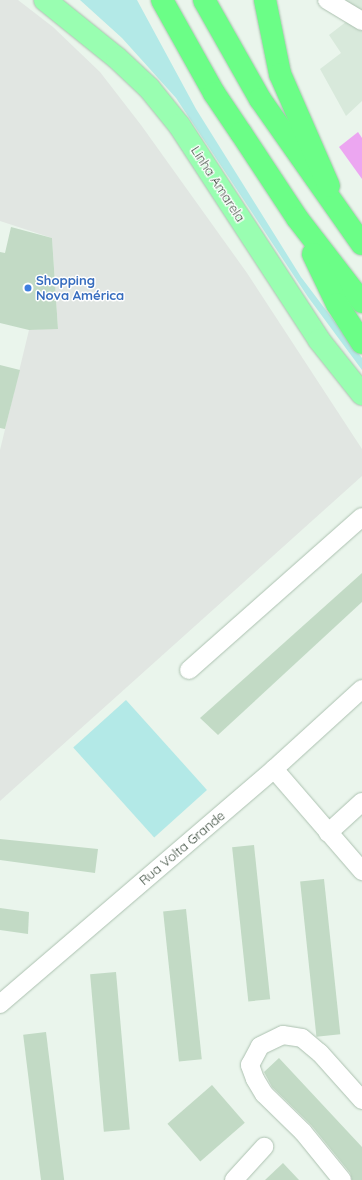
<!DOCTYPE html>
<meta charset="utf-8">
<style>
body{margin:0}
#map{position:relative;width:362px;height:1180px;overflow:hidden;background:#eaf5ec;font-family:Quicksand,sans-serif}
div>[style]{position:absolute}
.residential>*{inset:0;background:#d8e9db}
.green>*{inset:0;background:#b3e9e7;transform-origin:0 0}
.parking>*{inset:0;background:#e1e6e2}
.water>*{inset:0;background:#eca6f1}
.building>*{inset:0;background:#c2dac5;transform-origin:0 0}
.roads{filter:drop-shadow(0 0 1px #acc1b0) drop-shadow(0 0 1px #acc1b0)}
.minor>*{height:18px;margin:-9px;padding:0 9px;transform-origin:9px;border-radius:9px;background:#fff}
.major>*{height:22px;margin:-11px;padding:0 11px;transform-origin:11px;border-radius:11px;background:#99feb1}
.highway>*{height:22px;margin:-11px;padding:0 11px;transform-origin:11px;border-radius:11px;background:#6bfe87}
.dots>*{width:11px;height:11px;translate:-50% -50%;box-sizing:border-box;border:2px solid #fff;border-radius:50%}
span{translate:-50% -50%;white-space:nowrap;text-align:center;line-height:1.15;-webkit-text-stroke:3px #fff;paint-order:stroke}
.street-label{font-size:13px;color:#38493a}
.shop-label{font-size:13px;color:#366cbe;font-weight:700}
.left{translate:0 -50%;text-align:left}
</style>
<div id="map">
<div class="residential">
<div style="clip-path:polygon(336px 0,362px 0,362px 101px,346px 116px,320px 69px,341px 53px,329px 35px,351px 18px)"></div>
</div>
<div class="green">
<div style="clip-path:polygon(80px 0,137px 0,196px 109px,301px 277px,362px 358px,362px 370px,308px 297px,176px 98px,122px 38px)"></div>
<div style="left:126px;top:700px;width:121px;height:71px;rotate:48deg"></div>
</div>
<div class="parking">
<div style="clip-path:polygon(0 0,18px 0,53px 27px,100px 72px,141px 125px,247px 273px,362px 449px,362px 476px,0 801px,0 450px,29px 330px,58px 328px,52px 238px,0 221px)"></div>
</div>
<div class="water">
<div style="clip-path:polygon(358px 132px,362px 138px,362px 179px,339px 147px)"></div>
</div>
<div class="building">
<div style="clip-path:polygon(11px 227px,52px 238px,58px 329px,29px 330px,0 323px,0 252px,5px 253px)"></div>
<div style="clip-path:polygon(0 365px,20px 370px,5px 429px,0 428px)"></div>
<div style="clip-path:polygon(362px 573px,362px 602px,218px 735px,200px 718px)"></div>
<div style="clip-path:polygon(0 839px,98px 849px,95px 873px,0 860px)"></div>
<div style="left:254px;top:845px;width:155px;height:22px;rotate:84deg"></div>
<div style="left:324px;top:879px;width:156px;height:24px;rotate:84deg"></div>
<div style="clip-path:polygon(0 908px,29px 912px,28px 934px,0 930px)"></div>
<div style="left:186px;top:909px;width:151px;height:23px;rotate:84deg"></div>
<div style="left:116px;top:972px;width:158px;height:26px;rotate:85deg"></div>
<div style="left:46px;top:1032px;width:149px;height:23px;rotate:83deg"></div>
<div style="clip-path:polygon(279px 1058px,362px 1147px,362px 1180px,352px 1180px,350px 1173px,311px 1125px,272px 1087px,264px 1072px)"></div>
<div style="left:212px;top:1085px;width:50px;height:59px;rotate:49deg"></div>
<div style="clip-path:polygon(283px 1163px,299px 1180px,265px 1180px)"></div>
</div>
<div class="roads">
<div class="minor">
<div style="left:327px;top:0;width:41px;rotate:31deg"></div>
<div style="left:189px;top:670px;width:231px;rotate:-41.5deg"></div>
<div style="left:274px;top:769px;width:135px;rotate:49.2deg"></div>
<div style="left:328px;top:833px;width:46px;rotate:-42.4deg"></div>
<div style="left:0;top:1004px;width:361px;rotate:-40.6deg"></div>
<div style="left:274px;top:769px;width:119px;rotate:-42.3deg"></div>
<div style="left:234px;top:1180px;width:45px;rotate:-47.7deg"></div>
<div style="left:342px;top:1180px;width:62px;rotate:-129.1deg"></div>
<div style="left:303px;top:1132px;width:54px;rotate:-135.7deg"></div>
<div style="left:264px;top:1094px;width:17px;rotate:-121deg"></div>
<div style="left:255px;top:1079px;width:15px;rotate:-110deg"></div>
<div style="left:250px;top:1065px;width:21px;rotate:-62deg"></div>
<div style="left:260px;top:1046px;width:25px;rotate:-26deg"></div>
<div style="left:283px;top:1035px;width:19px;rotate:9deg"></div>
<div style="left:302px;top:1038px;width:23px;rotate:40deg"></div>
<div style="left:320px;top:1053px;width:63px;rotate:48.2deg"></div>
</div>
<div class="major">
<div style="left:45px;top:0;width:92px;rotate:38.9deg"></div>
<div style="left:117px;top:58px;width:44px;rotate:43.2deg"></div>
<div style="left:149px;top:88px;width:48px;rotate:51deg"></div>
<div style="left:179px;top:125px;width:257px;rotate:56.9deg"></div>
<div style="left:319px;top:340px;width:69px;rotate:51.5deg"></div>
</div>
<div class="highway">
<div style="left:162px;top:0;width:107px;rotate:60.8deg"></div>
<div style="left:214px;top:93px;width:48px;rotate:56deg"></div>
<div style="left:241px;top:133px;width:102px;rotate:56.6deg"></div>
<div style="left:297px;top:218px;width:106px;rotate:52.3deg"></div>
<div style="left:204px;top:0;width:114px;rotate:60.5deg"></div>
<div style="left:260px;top:99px;width:177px;rotate:54.9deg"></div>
<div style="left:265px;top:0;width:76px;rotate:78.5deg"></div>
<div style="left:280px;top:74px;width:122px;rotate:66.4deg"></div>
<div style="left:313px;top:254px;width:55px;rotate:64.4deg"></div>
<div style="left:337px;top:304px;width:46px;rotate:57.3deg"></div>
</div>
</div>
<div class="dots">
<div style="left:28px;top:288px;background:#3f7fe0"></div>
</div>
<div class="street-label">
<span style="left:218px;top:184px;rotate:57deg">Linha Amarela</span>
<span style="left:182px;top:848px;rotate:-40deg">Rua Volta Grande</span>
</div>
<div class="shop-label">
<span class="left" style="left:36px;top:288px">Shopping<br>Nova América</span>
</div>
</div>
